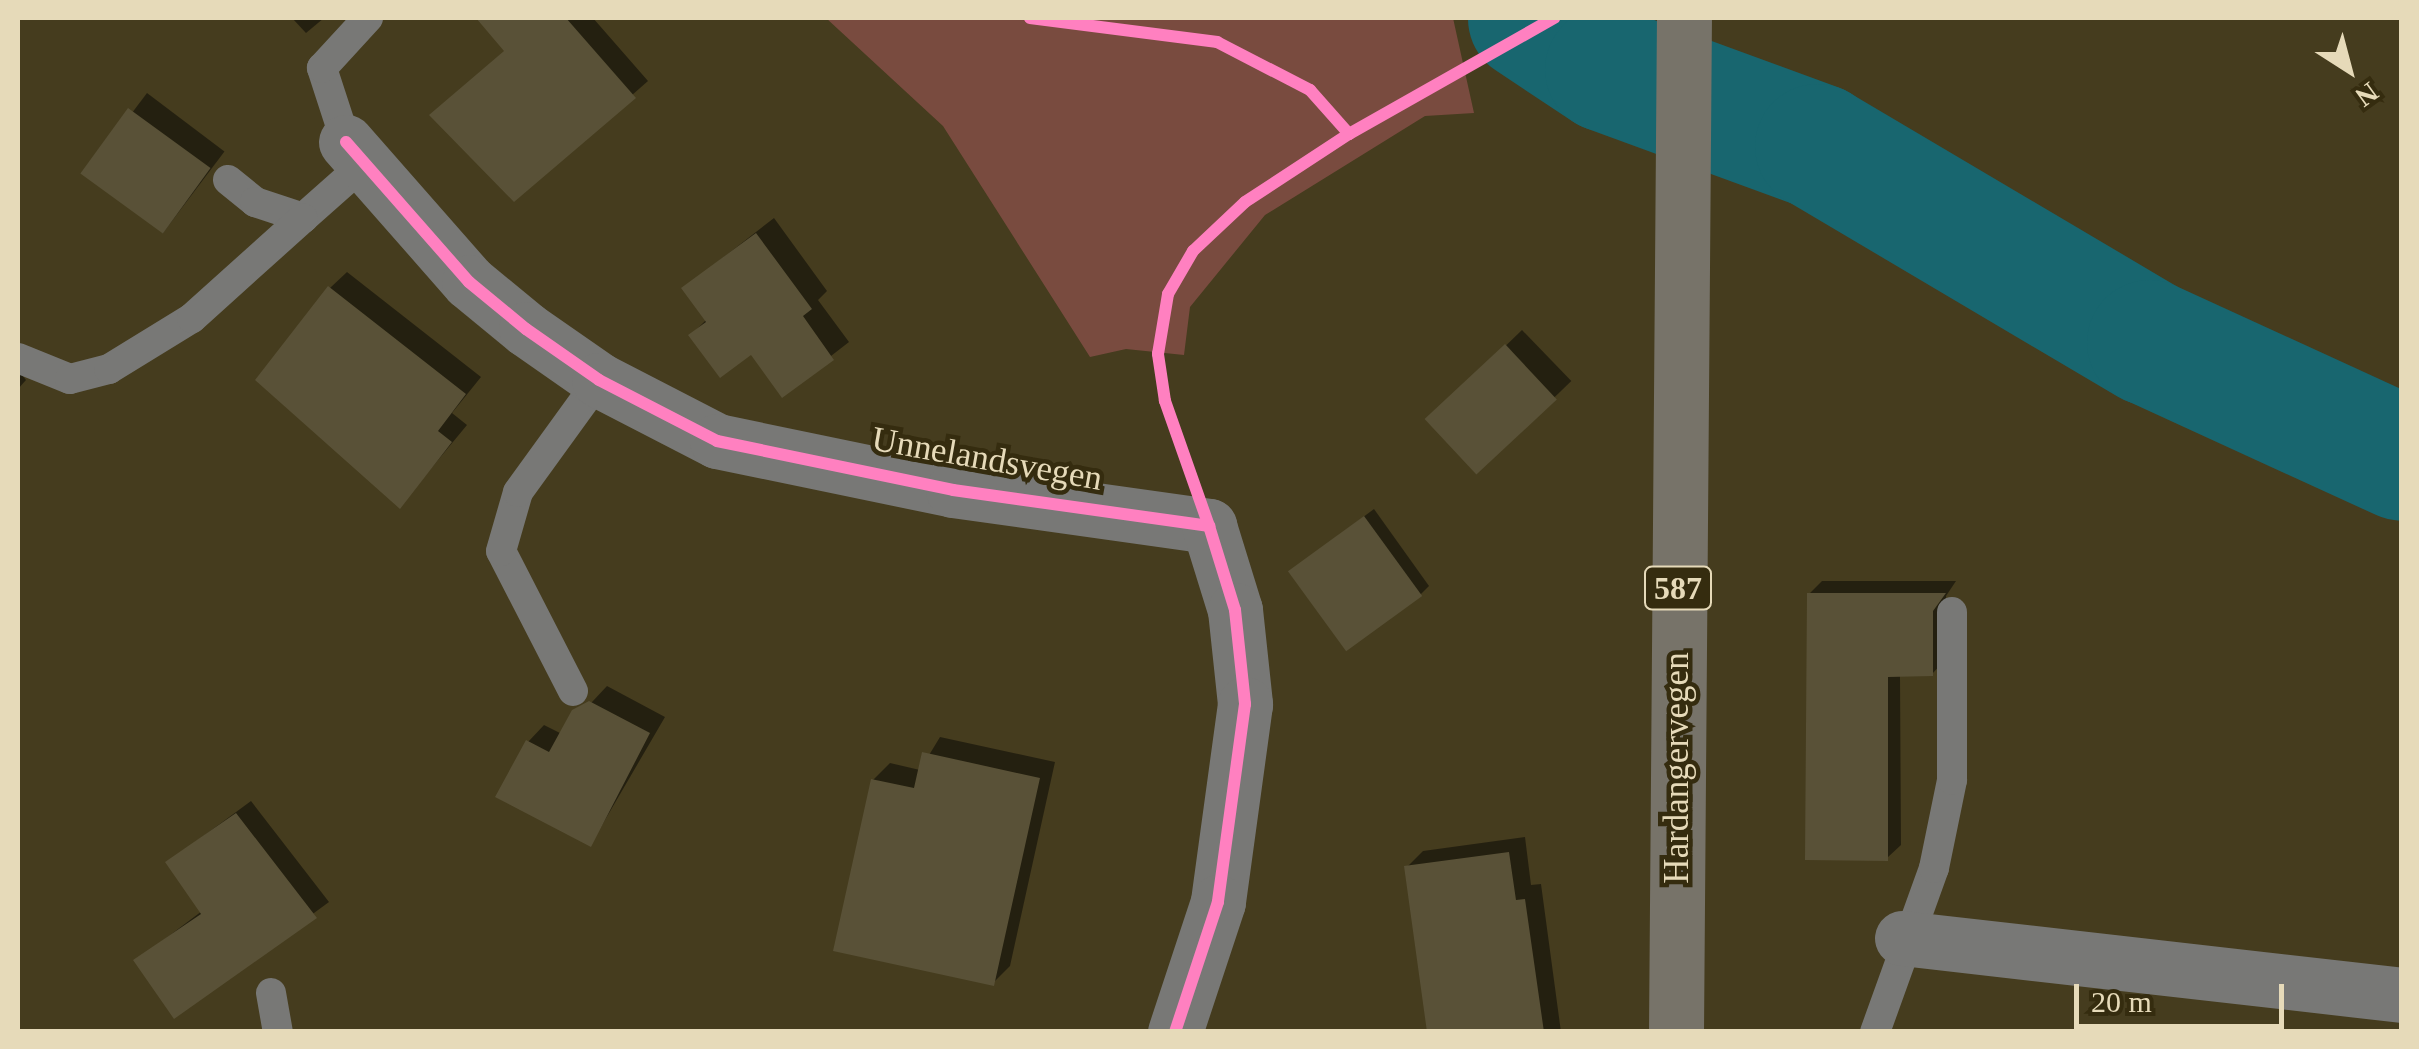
<!DOCTYPE html>
<style>
body{margin:0}
#map{position:relative;width:2419px;height:1049px;overflow:hidden;background:#453c1e;font-family:"Times New Roman",serif}
div>[style]{position:absolute}
.green>*{inset:0;background:#794b3f}
.shadow>*{inset:0;background:#0007;transform-origin:0 0}
.river>*{height:125px;margin:-62.5px;padding:0 62.5px;transform-origin:62.5px;border-radius:62.5px;background:#18666f}
.building>*{inset:0;background:#595137;transform-origin:0 0}
.service>*{height:30px;margin:-15px;padding:0 15px;transform-origin:15px;border-radius:15px;background:#787876}
.minor>*{height:55px;margin:-27.5px;padding:0 27.5px;transform-origin:27.5px;border-radius:27.5px;background:#787876}
.primary>*{height:55px;margin:-27.5px;padding:0 27.5px;transform-origin:27.5px;border-radius:27.5px;background:#777369}
.cycleway>*{height:12px;margin:-6px;padding:0 6px;transform-origin:6px;border-radius:6px;background:#ff80c0}
span{translate:-50% -50%;white-space:nowrap;text-align:center;line-height:1.15;-webkit-text-stroke:9px #352c0f;paint-order:stroke}
.shield-label span{padding:2px 8px;background:#352c0f;border:2px solid;border-radius:8px;-webkit-text-stroke-width:0}
.shield-label{font-size:32px;color:#e6dab9;font-weight:700}
.street-label{font-size:35px;color:#e6dab9}
.frame{position:absolute;inset:0;border:20px solid #e6dab9;pointer-events:none}
.north{position:absolute;left:2299px;top:20px;width:100px;height:100px;-webkit-text-stroke:8px #352c0f;paint-order:stroke;rotate:144deg;font-size:28px;font-weight:700;line-height:40px;text-align:center;color:#e6dab9}
.north::after{content:'';display:block;margin:auto;width:35px;height:45px;background:#e6dab9;clip-path:polygon(50% 0,100% 100%,50% 72%,0 100%)}
.scale{position:absolute;left:2074px;top:984px;width:210px;height:45px;box-sizing:border-box;border:5px solid #e6dab9;border-top:0;padding-left:12px;font-size:30px;line-height:35px;white-space:nowrap;color:#e6dab9;-webkit-text-stroke:8px #352c0f;paint-order:stroke}
</style>
<div id="map">
<div class="green">
<div style="clip-path:polygon(826px 18px,1453px 18px,1474px 113px,1425px 116px,1265px 215px,1190px 307px,1184px 355px,1126px 349px,1090px 357px,943px 126px)"></div>
</div>
<div class="shadow">
<div style="clip-path:polygon(292px 18px,324px 18px,306px 33px)"></div>
<div style="clip-path:polygon(480px 18px,593px 18px,648px 81px,514px 199px,506px 50px)"></div>
<div style="left:147px;top:93px;width:97px;height:102px;rotate:37deg"></div>
<div style="clip-path:polygon(774px 218px,827px 291px,818px 300px,849px 342px,782px 394px,751px 352px,691px 335px,707px 319px,684px 288px)"></div>
<div style="clip-path:polygon(347px 272px,481px 377px,452px 413px,467px 425px,400px 506px,330px 288px)"></div>
<div style="left:1522px;top:330px;width:71px;height:129px;rotate:46deg"></div>
<div style="clip-path:polygon(18px 370px,26px 380px,18px 389px)"></div>
<div style="clip-path:polygon(1374px 509px,1429px 586px,1421px 594px,1300px 564px)"></div>
<div style="clip-path:polygon(1822px 581px,1956px 581px,1946px 596px,1945px 660px,1932px 674px,1900px 674px,1901px 845px,1887px 858px,1809px 594px)"></div>
<div style="clip-path:polygon(607px 686px,665px 717px,591px 844px,528px 742px,544px 725px,562px 734px)"></div>
<div style="clip-path:polygon(940px 737px,1055px 762px,1010px 966px,993px 983px,873px 780px,890px 763px,920px 770px)"></div>
<div style="clip-path:polygon(251px 801px,329px 902px,175px 1015px,137px 960px,202px 911px,168px 862px)"></div>
<div style="clip-path:polygon(1525px 837px,1531px 885px,1541px 884px,1561px 1032px,1429px 1032px,1407px 867px,1423px 851px)"></div>
</div>
<div class="river">
<div style="left:1530px;top:18px;width:92px;rotate:33.5deg"></div>
<div style="left:1607px;top:69px;width:224px;rotate:20.1deg"></div>
<div style="left:1817px;top:146px;width:386px;rotate:30.6deg"></div>
<div style="left:2149px;top:342px;width:278px;rotate:24.6deg"></div>
</div>
<div class="building">
<div style="clip-path:polygon(476px 18px,566px 18px,636px 98px,514px 202px,429px 115px,504px 51px)"></div>
<div style="left:128px;top:108px;width:102px;height:81px;rotate:36deg"></div>
<div style="clip-path:polygon(756px 233px,812px 309px,803px 316px,834px 360px,782px 398px,751px 355px,720px 378px,688px 335px,706px 322px,681px 288px)"></div>
<div style="clip-path:polygon(328px 286px,466px 394px,438px 431px,452px 442px,400px 509px,255px 380px)"></div>
<div style="left:1505px;top:344px;width:76px;height:110px;rotate:47deg"></div>
<div style="left:1364px;top:516px;width:99px;height:94px;rotate:54deg"></div>
<div style="clip-path:polygon(1807px 593px,1946px 593px,1933px 611px,1933px 676px,1888px 677px,1888px 861px,1805px 860px)"></div>
<div style="clip-path:polygon(589px 701px,650px 733px,591px 847px,495px 797px,526px 740px,549px 752px,572px 710px)"></div>
<div style="clip-path:polygon(922px 752px,1040px 778px,994px 986px,833px 951px,871px 779px,914px 788px)"></div>
<div style="clip-path:polygon(236px 813px,317px 918px,174px 1019px,133px 960px,201px 914px,165px 862px)"></div>
<div style="clip-path:polygon(1509px 852px,1516px 900px,1525px 899px,1544px 1032px,1427px 1032px,1404px 866px)"></div>
</div>
<div class="service">
<div style="left:346px;top:142px;width:78px;rotate:-108deg"></div>
<div style="left:322px;top:68px;width:68px;rotate:-47.4deg"></div>
<div style="left:228px;top:180px;width:35px;rotate:39deg"></div>
<div style="left:255px;top:202px;width:51px;rotate:18.4deg"></div>
<div style="left:303px;top:218px;width:81px;rotate:-41.5deg"></div>
<div style="left:18px;top:358px;width:56px;rotate:22deg"></div>
<div style="left:70px;top:379px;width:40px;rotate:-14.4deg"></div>
<div style="left:109px;top:369px;width:97px;rotate:-31.6deg"></div>
<div style="left:192px;top:318px;width:149px;rotate:-42deg"></div>
<div style="left:573px;top:691px;width:157px;rotate:-117.2deg"></div>
<div style="left:501px;top:551px;width:61px;rotate:-73.9deg"></div>
<div style="left:518px;top:492px;width:138px;rotate:-54.1deg"></div>
<div style="left:271px;top:993px;width:40px;rotate:80deg"></div>
<div style="left:1875px;top:1032px;width:174px;rotate:-70.2deg"></div>
<div style="left:1934px;top:868px;width:90px;rotate:-78.4deg"></div>
<div style="left:1952px;top:780px;width:168px;rotate:-90deg"></div>
</div>
<div class="minor">
<div style="left:346px;top:142px;width:186px;rotate:48.7deg"></div>
<div style="left:469px;top:282px;width:74px;rotate:39.5deg"></div>
<div style="left:526px;top:329px;width:89px;rotate:34.9deg"></div>
<div style="left:599px;top:380px;width:133px;rotate:27.3deg"></div>
<div style="left:717px;top:441px;width:241px;rotate:11.7deg"></div>
<div style="left:953px;top:490px;width:259px;rotate:8deg"></div>
<div style="left:1209px;top:526px;width:88px;rotate:72.8deg"></div>
<div style="left:1235px;top:610px;width:95px;rotate:83.9deg"></div>
<div style="left:1245px;top:704px;width:200px;rotate:97.8deg"></div>
<div style="left:1218px;top:902px;width:137px;rotate:108.3deg"></div>
<div style="left:1902px;top:938px;width:503px;rotate:6.5deg"></div>
</div>
<div class="primary">
<div style="left:1676px;top:1032px;width:1014px;rotate:-89.55deg"></div>
</div>
<div class="cycleway">
<div style="left:1030px;top:18px;width:189px;rotate:7.3deg"></div>
<div style="left:1217px;top:42px;width:105px;rotate:27.3deg"></div>
<div style="left:1310px;top:90px;width:59px;rotate:48.4deg"></div>
<div style="left:1349px;top:134px;width:236px;rotate:-29.5deg"></div>
<div style="left:346px;top:142px;width:186px;rotate:48.7deg"></div>
<div style="left:469px;top:282px;width:74px;rotate:39.5deg"></div>
<div style="left:526px;top:329px;width:89px;rotate:34.9deg"></div>
<div style="left:599px;top:380px;width:133px;rotate:27.3deg"></div>
<div style="left:717px;top:441px;width:241px;rotate:11.7deg"></div>
<div style="left:953px;top:490px;width:259px;rotate:8deg"></div>
<div style="left:1209px;top:526px;width:88px;rotate:72.8deg"></div>
<div style="left:1235px;top:610px;width:95px;rotate:83.9deg"></div>
<div style="left:1245px;top:704px;width:200px;rotate:97.8deg"></div>
<div style="left:1218px;top:902px;width:137px;rotate:108.3deg"></div>
<div style="left:1209px;top:526px;width:133px;rotate:-109.4deg"></div>
<div style="left:1165px;top:401px;width:48px;rotate:-98.5deg"></div>
<div style="left:1158px;top:354px;width:61px;rotate:-80.5deg"></div>
<div style="left:1168px;top:294px;width:50px;rotate:-59.8deg"></div>
<div style="left:1193px;top:251px;width:71px;rotate:-43.3deg"></div>
<div style="left:1245px;top:202px;width:124px;rotate:-33.2deg"></div>
</div>
<div class="shield-label">
<span style="left:1678px;top:588px">587</span>
</div>
<div class="street-label">
<span style="left:987px;top:459px;rotate:10deg">Unnelandsvegen</span>
<span style="left:1677px;top:768px;rotate:-90deg">Hardangervegen</span>
</div>
<div class="frame"></div>
<div class="north">N</div>
<div class="scale">20 m</div>
</div>
